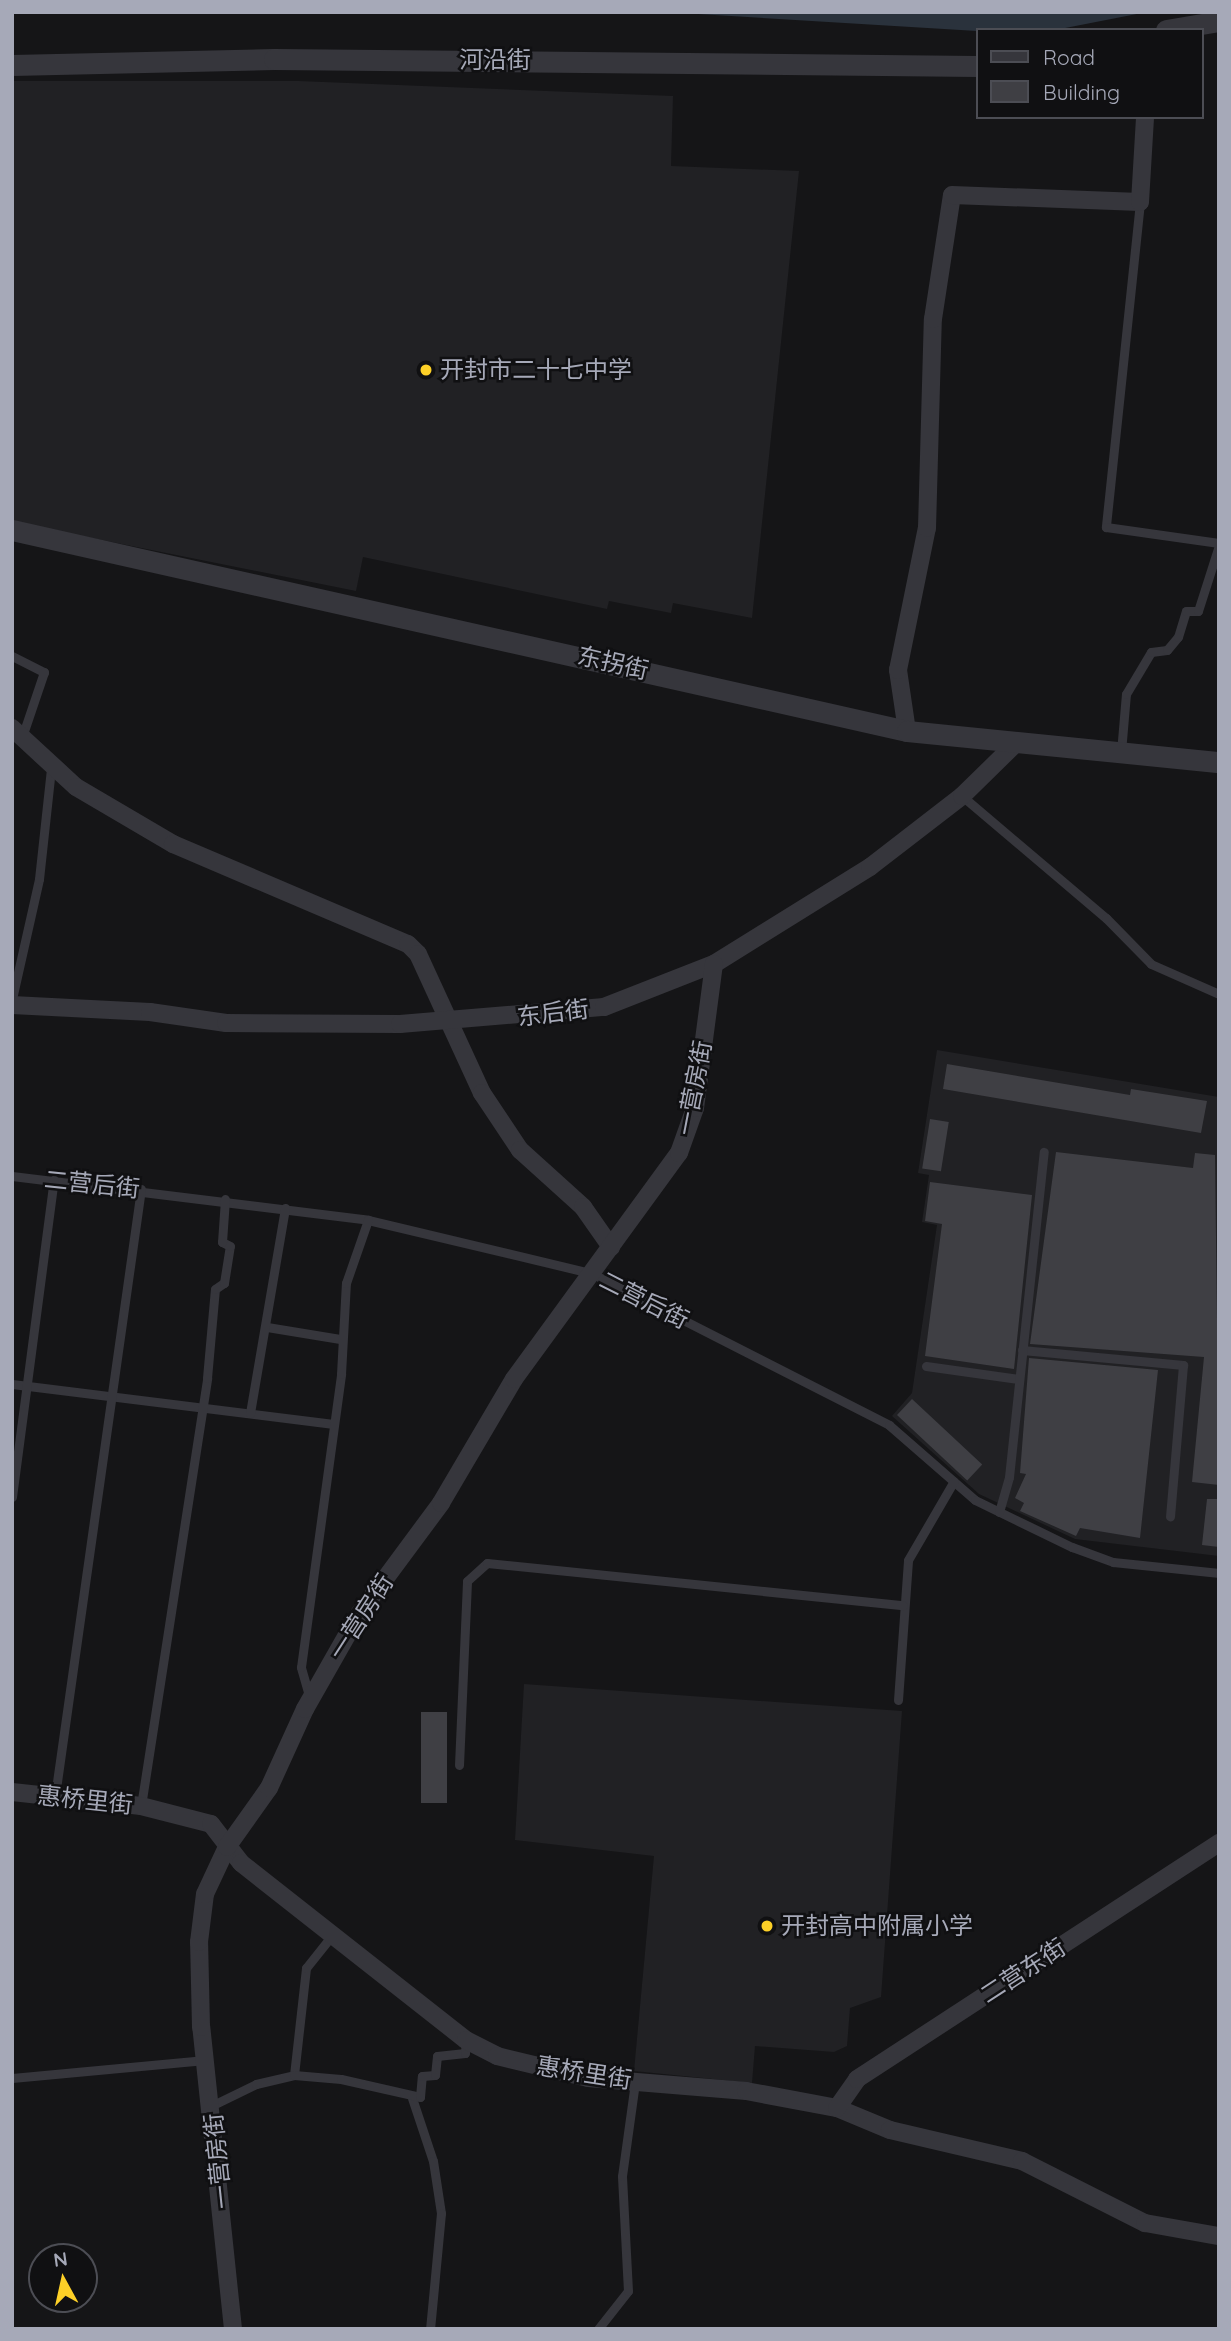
<!DOCTYPE html>
<meta charset="utf-8">
<style>
body{margin:0}
#map{position:relative;width:1231px;height:2341px;overflow:hidden;background:#151517;font-family:Quicksand,"Noto Sans SC",sans-serif}
div>[style]{position:absolute}
.built>*{inset:0;background:#212124}
.water>*{inset:0;background:#2a323c}
.building>*{inset:0;background:#3f3f44;transform-origin:0 0}
.service>*{height:9px;margin:-4.5px;padding:0 4.5px;transform-origin:4.5px;border-radius:4.5px;background:#36363c}
.minor>*{height:18px;margin:-9px;padding:0 9px;transform-origin:9px;border-radius:9px;background:#36363c}
.tertiary>*{height:21px;margin:-10.5px;padding:0 10.5px;transform-origin:10.5px;border-radius:10.5px;background:#36363c}
.dots>*{width:19px;height:19px;translate:-50% -50%;box-sizing:border-box;border:4px solid #101012;border-radius:50%}
span{translate:-50% -50%;white-space:nowrap;text-align:center;line-height:1.15;-webkit-text-stroke:5px #101012;paint-order:stroke}
.street-label{font-size:24px;color:#a6a9b8}
.poi-label{font-size:24px;color:#a6a9b8}
.left{translate:0 -50%;text-align:left}
.frame{position:absolute;inset:0;border:14px solid #a6a9b8;pointer-events:none}
.legend{position:absolute;left:976px;top:28px;width:228px;height:91px;box-sizing:border-box;background:#101012;border:2px solid #4c4d54;margin:0;padding:9px 12px;list-style:none;font-size:21px;color:#a6a9b8}
.legend li{display:flex;align-items:center;gap:14px;height:35px}
.legend b{width:35px;border:2px solid #4c4d54}
.north{position:absolute;left:28px;top:2243px;width:70px;height:70px;box-sizing:border-box;background:#101012;border:2px solid #4c4d54;border-radius:50%;rotate:352deg;font-size:19px;font-weight:700;line-height:28px;text-align:center;color:#a6a9b8}
.north::after{content:'';display:block;margin:auto;width:24px;height:32px;background:#fdd027;clip-path:polygon(50% 0,100% 100%,50% 72%,0 100%)}
</style>
<div id="map">
<div class="built">
<div style="clip-path:polygon(12px 81px,298px 81px,673px 96px,671px 166px,799px 171px,752px 618px,673px 603px,671px 613px,609px 601px,607px 609px,363px 557px,356px 591px,12px 522px)"></div>
<div style="clip-path:polygon(937px 1050px,1219px 1097px,1219px 1556px,1075px 1539px,979px 1494px,892px 1416px,912px 1393px,937px 1225px,922px 1222px,929px 1175px,918px 1173px)"></div>
<div style="clip-path:polygon(524px 1684px,902px 1711px,881px 1997px,850px 2008px,847px 2046px,834px 2052px,755px 2046px,752px 2083px,634px 2071px,654px 1856px,515px 1840px)"></div>
</div>
<div class="water">
<div style="clip-path:polygon(665px 12px,1147px 12px,1055px 30px,977px 31px)"></div>
</div>
<div class="building">
<div style="clip-path:polygon(947px 1064px,1130px 1095px,1131px 1089px,1207px 1101px,1201px 1133px,943px 1089px)"></div>
<div style="left:930px;top:1119px;width:19px;height:50px;rotate:9deg"></div>
<div style="clip-path:polygon(1056px 1152px,1193px 1168px,1195px 1153px,1215px 1155px,1219px 1485px,1192px 1482px,1204px 1357px,1030px 1344px)"></div>
<div style="clip-path:polygon(930px 1182px,1032px 1195px,1014px 1369px,925px 1356px,942px 1224px,925px 1221px)"></div>
<div style="clip-path:polygon(1029px 1358px,1158px 1370px,1140px 1538px,1080px 1528px,1076px 1536px,1020px 1511px,1024px 1503px,1015px 1498px,1026px 1474px,1020px 1473px)"></div>
<div style="left:912px;top:1399px;width:96px;height:22px;rotate:43deg"></div>
<div style="clip-path:polygon(1207px 1499px,1219px 1499px,1219px 1547px,1202px 1545px)"></div>
<div style="left:421px;top:1712px;width:26px;height:91px"></div>
</div>
<div class="service">
<div style="left:1140px;top:202px;width:327px;rotate:96deg"></div>
<div style="left:1106px;top:527px;width:114px;rotate:8.1deg"></div>
<div style="left:12px;top:656px;width:36px;rotate:27deg"></div>
<div style="left:44px;top:672px;width:69px;rotate:108.7deg"></div>
<div style="left:1121px;top:752px;width:58px;rotate:-85.1deg"></div>
<div style="left:1126px;top:694px;width:49px;rotate:-59.2deg"></div>
<div style="left:1151px;top:652px;width:16px;rotate:-7deg"></div>
<div style="left:1167px;top:650px;width:17px;rotate:-50deg"></div>
<div style="left:1178px;top:637px;width:27px;rotate:-73deg"></div>
<div style="left:1186px;top:611px;width:12px"></div>
<div style="left:1198px;top:611px;width:69px;rotate:-72.3deg"></div>
<div style="left:962px;top:796px;width:189px;rotate:40.3deg"></div>
<div style="left:1106px;top:918px;width:64px;rotate:45.6deg"></div>
<div style="left:1151px;top:964px;width:74px;rotate:23.8deg"></div>
<div style="left:12px;top:999px;width:123px;rotate:-77.3deg"></div>
<div style="left:39px;top:879px;width:112px;rotate:-83.8deg"></div>
<div style="left:12px;top:1176px;width:359px;rotate:7deg"></div>
<div style="left:368px;top:1220px;width:229px;rotate:13.4deg"></div>
<div style="left:591px;top:1273px;width:335px;rotate:27deg"></div>
<div style="left:889px;top:1425px;width:114px;rotate:41.1deg"></div>
<div style="left:975px;top:1500px;width:108px;rotate:25.9deg"></div>
<div style="left:1072px;top:1547px;width:44px;rotate:20.1deg"></div>
<div style="left:1113px;top:1562px;width:107px;rotate:5.9deg"></div>
<div style="left:267px;top:1327px;width:74px;rotate:9.3deg"></div>
<div style="left:1022px;top:1350px;width:162px;rotate:5.3deg"></div>
<div style="left:1183px;top:1365px;width:152px;rotate:94.9deg"></div>
<div style="left:926px;top:1366px;width:94px;rotate:8deg"></div>
<div style="left:12px;top:1384px;width:324px;rotate:7.1deg"></div>
<div style="left:250px;top:1413px;width:208px;rotate:-80.3deg"></div>
<div style="left:12px;top:1497px;width:320px;rotate:-82.5deg"></div>
<div style="left:999px;top:1512px;width:36px;rotate:-74deg"></div>
<div style="left:1009px;top:1477px;width:327px;rotate:-83.9deg"></div>
<div style="left:310px;top:1699px;width:33px;rotate:-106deg"></div>
<div style="left:301px;top:1667px;width:296px;rotate:-82.2deg"></div>
<div style="left:341px;top:1374px;width:91px;rotate:-86.9deg"></div>
<div style="left:346px;top:1283px;width:67px;rotate:-70.8deg"></div>
<div style="left:898px;top:1700px;width:140px;rotate:-85.9deg"></div>
<div style="left:908px;top:1560px;width:91px;rotate:-59.8deg"></div>
<div style="left:459px;top:1765px;width:184px;rotate:-87.5deg"></div>
<div style="left:467px;top:1581px;width:27px;rotate:-42deg"></div>
<div style="left:487px;top:1563px;width:418px;rotate:5.8deg"></div>
<div style="left:55px;top:1796px;width:613px;rotate:-81.94deg"></div>
<div style="left:141px;top:1806px;width:433px;rotate:-81.2deg"></div>
<div style="left:207px;top:1378px;width:89px;rotate:-84.9deg"></div>
<div style="left:215px;top:1289px;width:11px;rotate:-34deg"></div>
<div style="left:224px;top:1283px;width:37px;rotate:-81deg"></div>
<div style="left:230px;top:1246px;width:9px;rotate:-153deg"></div>
<div style="left:222px;top:1242px;width:43px;rotate:-86deg"></div>
<div style="left:294px;top:2075px;width:108px;rotate:-83.6deg"></div>
<div style="left:306px;top:1968px;width:43px;rotate:-51.5deg"></div>
<div style="left:12px;top:2078px;width:194px;rotate:-5.3deg"></div>
<div style="left:412px;top:2098px;width:66px;rotate:71.6deg"></div>
<div style="left:433px;top:2161px;width:53px;rotate:81.3deg"></div>
<div style="left:441px;top:2213px;width:117px;rotate:95.4deg"></div>
<div style="left:213px;top:2105px;width:48px;rotate:-26deg"></div>
<div style="left:256px;top:2084px;width:39px;rotate:-13deg"></div>
<div style="left:294px;top:2075px;width:47px;rotate:4.9deg"></div>
<div style="left:341px;top:2079px;width:81px;rotate:12.8deg"></div>
<div style="left:420px;top:2097px;width:21px;rotate:-85deg"></div>
<div style="left:422px;top:2076px;width:13px;rotate:-4deg"></div>
<div style="left:435px;top:2075px;width:19px;rotate:-84deg"></div>
<div style="left:437px;top:2056px;width:28px;rotate:-6deg"></div>
<div style="left:465px;top:2053px;width:13px;rotate:-86deg"></div>
<div style="left:598px;top:2329px;width:48px;rotate:-51.7deg"></div>
<div style="left:628px;top:2291px;width:115px;rotate:-93deg"></div>
<div style="left:622px;top:2176px;width:95px;rotate:-82.1deg"></div>
</div>
<div class="minor">
<div style="left:12px;top:728px;width:87px;rotate:42.7deg"></div>
<div style="left:76px;top:787px;width:113px;rotate:30.4deg"></div>
<div style="left:173px;top:844px;width:255px;rotate:23.1deg"></div>
<div style="left:408px;top:944px;width:14px;rotate:45deg"></div>
<div style="left:418px;top:954px;width:153px;rotate:65.3deg"></div>
<div style="left:482px;top:1093px;width:69px;rotate:56.3deg"></div>
<div style="left:520px;top:1150px;width:85px;rotate:42.1deg"></div>
<div style="left:583px;top:1207px;width:49px;rotate:55deg"></div>
<div style="left:907px;top:731px;width:62px;rotate:-98.4deg"></div>
<div style="left:898px;top:670px;width:145px;rotate:-78.5deg"></div>
<div style="left:927px;top:528px;width:209px;rotate:-88.4deg"></div>
<div style="left:933px;top:319px;width:125px;rotate:-81.3deg"></div>
<div style="left:952px;top:195px;width:188px;rotate:2.1deg"></div>
<div style="left:1140px;top:202px;width:85px;rotate:-86.6deg"></div>
<div style="left:12px;top:1005px;width:138px;rotate:2.9deg"></div>
<div style="left:150px;top:1012px;width:77px;rotate:8.2deg"></div>
<div style="left:226px;top:1023px;width:174px;rotate:0.3deg"></div>
<div style="left:400px;top:1024px;width:205px;rotate:-4.8deg"></div>
<div style="left:604px;top:1007px;width:118px;rotate:-21.4deg"></div>
<div style="left:714px;top:964px;width:184px;rotate:-31.9deg"></div>
<div style="left:870px;top:867px;width:116px;rotate:-37.7deg"></div>
<div style="left:962px;top:796px;width:73px;rotate:-44.4deg"></div>
<div style="left:12px;top:1792px;width:130px;rotate:6.2deg"></div>
<div style="left:141px;top:1806px;width:72px;rotate:14.4deg"></div>
<div style="left:211px;top:1824px;width:49px;rotate:52.4deg"></div>
<div style="left:241px;top:1863px;width:286px;rotate:38.2deg"></div>
<div style="left:466px;top:2040px;width:35px;rotate:27deg"></div>
<div style="left:497px;top:2056px;width:94px;rotate:13.6deg"></div>
<div style="left:588px;top:2078px;width:159px;rotate:4.7deg"></div>
<div style="left:746px;top:2091px;width:93px;rotate:10.6deg"></div>
<div style="left:837px;top:2108px;width:57px;rotate:22.5deg"></div>
<div style="left:890px;top:2130px;width:136px;rotate:13.2deg"></div>
<div style="left:1022px;top:2161px;width:138px;rotate:26.8deg"></div>
<div style="left:1145px;top:2223px;width:75px;rotate:10deg"></div>
<div style="left:837px;top:2108px;width:35px;rotate:-55deg"></div>
<div style="left:857px;top:2079px;width:432px;rotate:-33.1deg"></div>
<div style="left:233px;top:2329px;width:304px;rotate:-96deg"></div>
<div style="left:201px;top:2027px;width:85px;rotate:-91.3deg"></div>
<div style="left:199px;top:1942px;width:48px;rotate:-82.9deg"></div>
<div style="left:205px;top:1894px;width:52px;rotate:-64.9deg"></div>
<div style="left:227px;top:1847px;width:72px;rotate:-54.6deg"></div>
<div style="left:269px;top:1788px;width:87px;rotate:-65.5deg"></div>
<div style="left:305px;top:1709px;width:109px;rotate:-60.4deg"></div>
<div style="left:359px;top:1614px;width:138px;rotate:-53.5deg"></div>
<div style="left:441px;top:1503px;width:144px;rotate:-59.5deg"></div>
<div style="left:514px;top:1379px;width:280px;rotate:-53.9deg"></div>
<div style="left:679px;top:1153px;width:48px;rotate:-70.4deg"></div>
<div style="left:695px;top:1108px;width:145px;rotate:-82.5deg"></div>
</div>
<div class="tertiary">
<div style="left:1166px;top:30px;width:54px;rotate:-9.6deg"></div>
<div style="left:12px;top:65px;width:262px;rotate:-1.3deg"></div>
<div style="left:274px;top:59px;width:703px;rotate:0.57deg"></div>
<div style="left:12px;top:530px;width:917px;rotate:12.66deg"></div>
<div style="left:907px;top:731px;width:314px;rotate:5.7deg"></div>
</div>
<div class="dots">
<div style="left:426px;top:370px;background:#fdd027"></div>
<div style="left:767px;top:1926px;background:#fdd027"></div>
</div>
<div class="street-label">
<span style="left:495px;top:60px">河沿街</span>
<span style="left:613px;top:663px;rotate:13deg">东拐街</span>
<span style="left:553px;top:1013px;rotate:-7deg">东后街</span>
<span style="left:694px;top:1088px;rotate:-79deg">一营房街</span>
<span style="left:92px;top:1184px;rotate:6deg">二营后街</span>
<span style="left:644px;top:1300px;rotate:27deg">二营后街</span>
<span style="left:361px;top:1617px;rotate:-57deg">一营房街</span>
<span style="left:85px;top:1800px;rotate:6deg">惠桥里街</span>
<span style="left:1023px;top:1971px;rotate:-33deg">二营东街</span>
<span style="left:584px;top:2073px;rotate:9deg">惠桥里街</span>
<span style="left:218px;top:2161px;rotate:-96deg">一营房街</span>
</div>
<div class="poi-label">
<span class="left" style="left:440px;top:370px">开封市二十七中学</span>
<span class="left" style="left:781px;top:1926px">开封高中附属小学</span>
</div>
<div class="frame"></div>
<ul class="legend">
<li><b style="height:9px;background:#36363c"></b>Road</li>
<li><b style="height:19px;background:#3f3f44"></b>Building</li>
</ul>
<div class="north">N</div>
</div>
